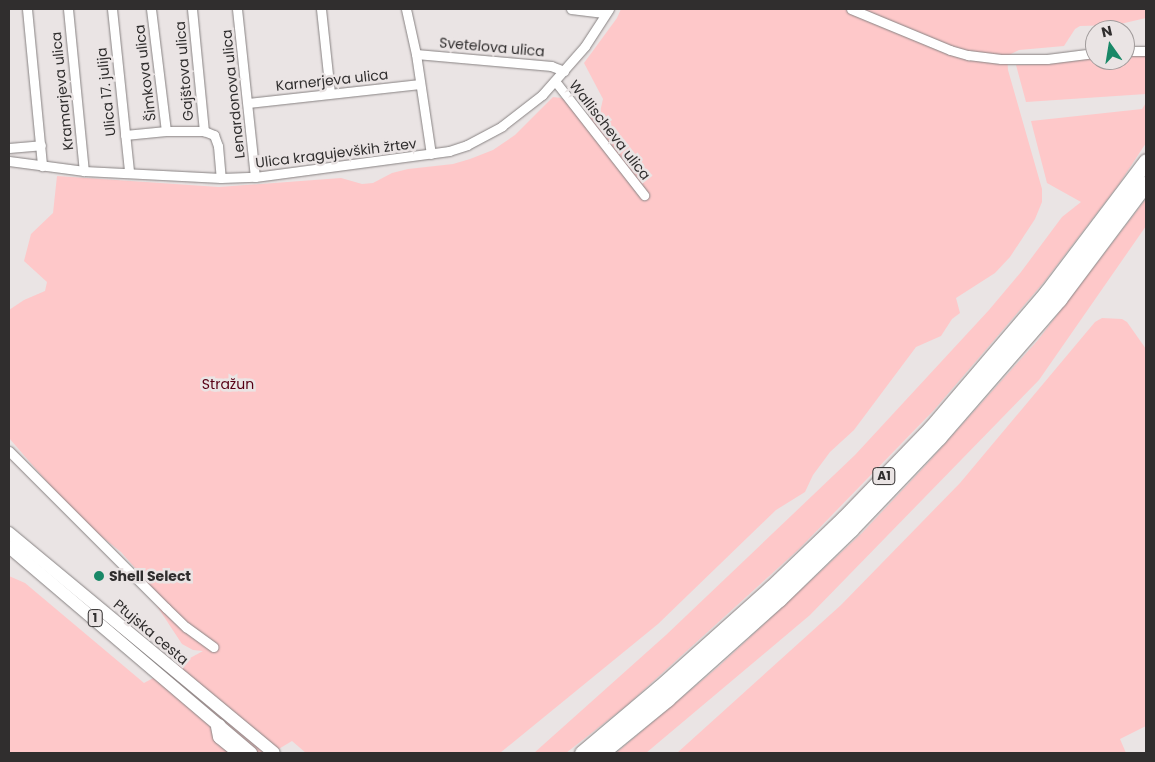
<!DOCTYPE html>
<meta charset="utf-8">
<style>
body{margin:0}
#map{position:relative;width:1155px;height:762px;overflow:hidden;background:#eae4e4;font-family:Poppins,sans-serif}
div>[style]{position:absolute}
.green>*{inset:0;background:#fec8c9}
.roads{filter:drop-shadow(0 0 1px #878282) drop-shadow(0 0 1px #878282)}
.minor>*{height:9px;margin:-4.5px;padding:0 4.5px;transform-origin:4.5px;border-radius:4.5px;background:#fff}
.primary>*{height:12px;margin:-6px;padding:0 6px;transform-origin:6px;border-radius:6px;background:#fff}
.motorway>*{height:15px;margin:-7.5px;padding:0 7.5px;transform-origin:7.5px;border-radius:7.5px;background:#fff}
.dots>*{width:14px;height:14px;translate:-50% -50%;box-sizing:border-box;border:2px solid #eae4e4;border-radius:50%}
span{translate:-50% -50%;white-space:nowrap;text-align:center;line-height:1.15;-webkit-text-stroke:5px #eae4e4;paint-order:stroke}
.shield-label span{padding:1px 4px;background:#eae4e4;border:1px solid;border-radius:4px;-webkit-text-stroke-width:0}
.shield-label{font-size:12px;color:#302e2e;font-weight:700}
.street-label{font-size:14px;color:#302e2e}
.park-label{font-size:14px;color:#570015}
.poi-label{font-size:14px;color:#302e2e;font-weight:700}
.left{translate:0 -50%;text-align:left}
.frame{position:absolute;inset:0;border:10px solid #302e2e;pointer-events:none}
.north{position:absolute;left:1085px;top:20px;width:50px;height:50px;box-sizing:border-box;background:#eae4e4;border:1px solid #a09b9b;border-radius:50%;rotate:347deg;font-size:14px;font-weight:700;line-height:20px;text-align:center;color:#302e2e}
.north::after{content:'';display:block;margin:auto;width:18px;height:22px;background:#198867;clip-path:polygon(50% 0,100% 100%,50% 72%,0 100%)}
</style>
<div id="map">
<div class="green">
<div style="clip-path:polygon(621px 9px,1146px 9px,1146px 18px,1116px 25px,1080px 26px,1075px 29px,1064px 46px,1019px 50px,1007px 56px,1008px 70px,1042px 189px,1042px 202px,1035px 219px,1010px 257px,995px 273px,956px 298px,960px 313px,952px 319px,941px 336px,916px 347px,854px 430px,830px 452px,813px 475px,805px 492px,776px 510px,658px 624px,500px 753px,306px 753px,292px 741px,272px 753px,9px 753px,9px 576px,25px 583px,144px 683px,203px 651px,193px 650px,182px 644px,147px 591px,143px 577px,121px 552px,86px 524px,61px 498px,9px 438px,9px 310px,24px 300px,45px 291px,47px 282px,24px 261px,31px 234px,53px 213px,57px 176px,219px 187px,341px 178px,362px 184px,373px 183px,392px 173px,408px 169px,453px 164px,470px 159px,493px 150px,515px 135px,553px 97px,562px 98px,587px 119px,600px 112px,603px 99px,584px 63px,617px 18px)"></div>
<div style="clip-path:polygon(1125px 56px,1146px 56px,1146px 94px,1026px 102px,1016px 65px,1045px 64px,1079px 59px,1125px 60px)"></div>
<div style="clip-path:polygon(1146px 103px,1146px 143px,1119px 184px,1044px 282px,934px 410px,799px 549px,626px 706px,566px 753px,534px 753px,666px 635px,855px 455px,989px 310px,1021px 272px,1062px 217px,1081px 202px,1047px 183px,1031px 121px,1142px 109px)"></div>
<div style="clip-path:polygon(1146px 199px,1146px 226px,1039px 380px,810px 615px,646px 753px,616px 753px,718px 667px,862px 533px,925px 466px,1038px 340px)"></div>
<div style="clip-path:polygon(1102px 318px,1122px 319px,1127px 322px,1146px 349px,1146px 726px,1120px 739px,1126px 753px,677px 753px,841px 605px,960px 483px,1095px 322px)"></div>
</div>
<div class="roads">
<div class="minor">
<div style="left:27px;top:9px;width:158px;rotate:84.5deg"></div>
<div style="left:68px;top:9px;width:163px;rotate:84.4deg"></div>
<div style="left:112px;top:9px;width:164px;rotate:84deg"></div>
<div style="left:151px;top:9px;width:123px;rotate:83deg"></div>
<div style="left:166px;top:131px;width:38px"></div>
<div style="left:204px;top:131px;width:11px;rotate:22deg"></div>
<div style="left:214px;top:135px;width:12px;rotate:70deg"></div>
<div style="left:218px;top:146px;width:32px;rotate:85deg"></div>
<div style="left:192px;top:9px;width:123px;rotate:84.4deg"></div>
<div style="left:237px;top:9px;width:169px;rotate:83.9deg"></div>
<div style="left:321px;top:9px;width:84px;rotate:83.9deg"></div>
<div style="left:406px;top:9px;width:46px;rotate:77.5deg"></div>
<div style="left:416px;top:54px;width:101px;rotate:81.5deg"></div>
<div style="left:571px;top:9px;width:35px;rotate:7deg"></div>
<div style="left:851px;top:9px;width:107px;rotate:22.5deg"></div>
<div style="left:950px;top:50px;width:19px;rotate:16deg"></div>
<div style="left:968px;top:55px;width:33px;rotate:7deg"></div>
<div style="left:1001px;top:59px;width:46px"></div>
<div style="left:1047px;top:59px;width:48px;rotate:-7.1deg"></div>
<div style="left:1125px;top:51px;width:21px"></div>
<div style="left:416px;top:54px;width:136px;rotate:5.1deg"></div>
<div style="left:551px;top:66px;width:14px;rotate:21deg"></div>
<div style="left:555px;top:81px;width:145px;rotate:52deg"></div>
<div style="left:248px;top:103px;width:173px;rotate:-6.3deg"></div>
<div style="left:125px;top:135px;width:41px;rotate:-5.6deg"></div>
<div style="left:9px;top:148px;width:32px;rotate:-5deg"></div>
<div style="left:9px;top:161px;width:76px;rotate:7.6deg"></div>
<div style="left:84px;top:171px;width:137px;rotate:2.9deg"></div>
<div style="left:221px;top:178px;width:34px;rotate:-2deg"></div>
<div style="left:255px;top:177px;width:196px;rotate:-7.6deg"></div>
<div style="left:449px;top:151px;width:19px;rotate:-18deg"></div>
<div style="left:467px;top:145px;width:40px;rotate:-28deg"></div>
<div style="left:502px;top:126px;width:51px;rotate:-37.8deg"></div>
<div style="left:542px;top:95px;width:65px;rotate:-48.7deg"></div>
<div style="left:585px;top:46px;width:44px;rotate:-57deg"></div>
<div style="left:9px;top:451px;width:222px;rotate:45deg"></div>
<div style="left:166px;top:608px;width:28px;rotate:44deg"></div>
<div style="left:186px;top:627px;width:34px;rotate:36deg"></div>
</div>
<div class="primary">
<div style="left:9px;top:533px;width:344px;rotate:39.7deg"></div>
<div style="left:9px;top:547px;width:318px;rotate:40.4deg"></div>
</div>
<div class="motorway">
<div style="left:218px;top:726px;width:10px;rotate:79deg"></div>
<div style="left:220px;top:736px;width:27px;rotate:39deg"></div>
<div style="left:582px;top:753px;width:101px;rotate:-40.2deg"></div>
<div style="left:659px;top:688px;width:150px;rotate:-41.8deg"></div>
<div style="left:771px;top:588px;width:101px;rotate:-43.8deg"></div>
<div style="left:844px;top:518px;width:125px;rotate:-46deg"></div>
<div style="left:931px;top:428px;width:179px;rotate:-49.5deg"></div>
<div style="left:1047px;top:292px;width:164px;rotate:-52.9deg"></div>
<div style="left:601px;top:753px;width:85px;rotate:-39.3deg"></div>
<div style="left:667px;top:699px;width:150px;rotate:-41.8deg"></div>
<div style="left:779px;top:599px;width:100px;rotate:-44.2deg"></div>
<div style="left:851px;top:529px;width:127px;rotate:-46.3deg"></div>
<div style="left:939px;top:437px;width:183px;rotate:-49deg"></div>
<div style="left:1059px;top:299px;width:145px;rotate:-53.1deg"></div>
</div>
</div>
<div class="dots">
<div style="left:99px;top:576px;background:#198867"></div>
</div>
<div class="shield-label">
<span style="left:884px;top:476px">A1</span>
<span style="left:95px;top:618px">1</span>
</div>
<div class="street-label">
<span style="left:492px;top:47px;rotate:5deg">Svetelova ulica</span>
<span style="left:184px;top:71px;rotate:-95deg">Gajštova ulica</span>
<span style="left:145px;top:73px;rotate:-97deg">Šimkova ulica</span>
<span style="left:332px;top:80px;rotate:-6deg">Karnerjeva ulica</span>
<span style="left:62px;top:91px;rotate:-96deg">Kramarjeva ulica</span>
<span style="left:106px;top:92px;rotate:-96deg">Ulica 17. julija</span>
<span style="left:233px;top:94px;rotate:-96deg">Lenardonova ulica</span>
<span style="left:610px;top:130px;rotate:52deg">Wallischeva ulica</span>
<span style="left:336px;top:153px;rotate:-7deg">Ulica kragujevških žrtev</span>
<span style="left:151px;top:632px;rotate:40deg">Ptujska cesta</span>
</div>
<div class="park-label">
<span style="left:228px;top:384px">Stražun</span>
</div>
<div class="poi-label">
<span class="left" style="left:109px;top:576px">Shell Select</span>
</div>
<div class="frame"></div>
<div class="north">N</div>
</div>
